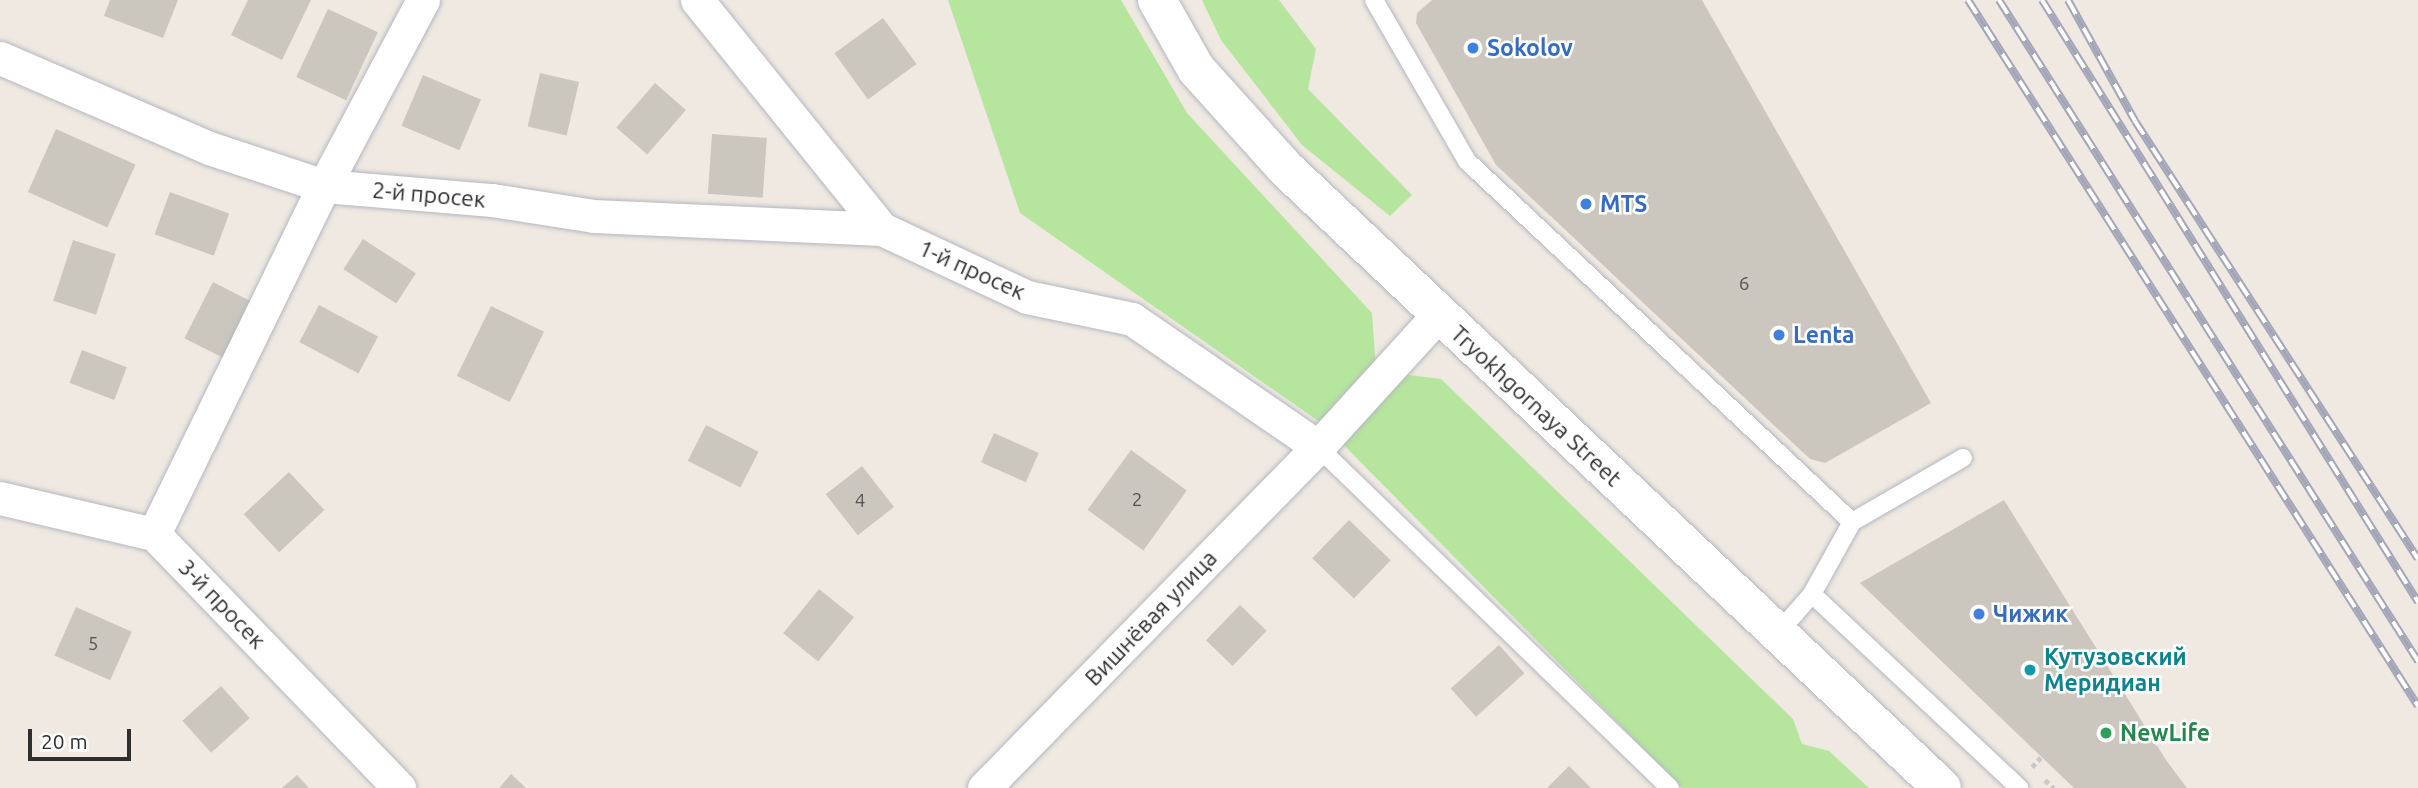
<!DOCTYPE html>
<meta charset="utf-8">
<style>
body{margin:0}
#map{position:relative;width:2418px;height:788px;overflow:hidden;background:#efe9e1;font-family:Ubuntu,sans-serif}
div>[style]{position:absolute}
.green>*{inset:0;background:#b6e59e}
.building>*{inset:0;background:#cbc7bf;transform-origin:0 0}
.path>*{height:4.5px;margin-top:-2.25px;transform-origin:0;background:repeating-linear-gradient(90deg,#c9c9c9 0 5px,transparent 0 8.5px)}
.roads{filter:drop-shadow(0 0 2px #b4b7c1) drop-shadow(0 0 2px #b4b7c1)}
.lane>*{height:18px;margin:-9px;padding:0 9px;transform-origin:9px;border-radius:9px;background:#fff}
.street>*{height:33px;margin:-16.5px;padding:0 16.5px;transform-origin:16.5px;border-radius:16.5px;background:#fff}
.secondary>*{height:38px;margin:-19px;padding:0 19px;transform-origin:19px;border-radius:19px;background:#fff}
.rail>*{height:8px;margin-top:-4px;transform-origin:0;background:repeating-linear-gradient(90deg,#fff 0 16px,#a3a6b8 0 32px);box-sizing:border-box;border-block:2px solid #a3a6b8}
.dots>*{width:19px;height:19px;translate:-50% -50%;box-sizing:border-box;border:4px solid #fff;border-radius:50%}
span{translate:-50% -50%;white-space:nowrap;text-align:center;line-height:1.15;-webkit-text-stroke:5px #fff;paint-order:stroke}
.number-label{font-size:19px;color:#555452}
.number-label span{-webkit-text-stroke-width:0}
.shop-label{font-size:23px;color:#366cbe;font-weight:700}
.left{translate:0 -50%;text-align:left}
.street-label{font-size:23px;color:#2e2e2e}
.culture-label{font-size:23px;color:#0d838f;font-weight:700}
.leisure-label{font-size:23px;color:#27864d;font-weight:700}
.scale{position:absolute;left:28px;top:729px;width:103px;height:32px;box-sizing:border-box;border:4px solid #2e2e2e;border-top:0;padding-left:9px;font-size:21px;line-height:24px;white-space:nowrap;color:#2e2e2e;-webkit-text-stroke:5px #fff;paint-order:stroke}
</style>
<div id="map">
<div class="green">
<div style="clip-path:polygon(948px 0,1121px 0,1187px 113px,1372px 313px,1376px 371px,1441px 379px,1793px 719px,1802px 744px,1829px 751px,1869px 788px,1682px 788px,1324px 425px,1020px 213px)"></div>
<div style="clip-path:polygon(1202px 0,1279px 0,1316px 49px,1308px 89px,1412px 195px,1390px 216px,1302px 145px,1221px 40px)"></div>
</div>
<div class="building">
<div style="clip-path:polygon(110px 0,178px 0,163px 38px,104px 16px)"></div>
<div style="clip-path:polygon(248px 0,311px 0,282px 60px,231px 35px)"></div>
<div style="clip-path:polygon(1432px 0,1702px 0,1931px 403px,1825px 463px,1810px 459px,1496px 165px,1416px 23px,1417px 13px)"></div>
<div style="left:328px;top:9px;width:55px;height:75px;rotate:25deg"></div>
<div style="left:883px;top:18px;width:57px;height:60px;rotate:54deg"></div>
<div style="left:540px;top:73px;width:40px;height:55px;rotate:13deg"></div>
<div style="left:423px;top:75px;width:63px;height:55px;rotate:23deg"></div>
<div style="left:655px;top:83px;width:41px;height:59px;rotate:41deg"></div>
<div style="left:56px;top:129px;width:87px;height:69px;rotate:24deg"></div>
<div style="left:712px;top:134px;width:55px;height:60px;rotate:4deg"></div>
<div style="left:170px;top:192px;width:63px;height:45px;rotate:20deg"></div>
<div style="left:363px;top:239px;width:63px;height:36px;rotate:33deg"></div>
<div style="left:73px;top:240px;width:45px;height:64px;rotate:18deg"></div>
<div style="left:213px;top:282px;width:45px;height:63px;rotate:27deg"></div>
<div style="left:319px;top:305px;width:67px;height:42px;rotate:28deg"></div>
<div style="left:491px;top:306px;width:59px;height:78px;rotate:26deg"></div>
<div style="left:82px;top:350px;width:48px;height:35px;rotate:21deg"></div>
<div style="left:706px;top:425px;width:59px;height:40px;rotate:27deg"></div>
<div style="left:994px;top:433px;width:49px;height:32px;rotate:24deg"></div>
<div style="left:1131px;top:450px;width:69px;height:74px;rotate:36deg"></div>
<div style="left:862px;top:466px;width:52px;height:46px;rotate:52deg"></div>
<div style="left:289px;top:472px;width:52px;height:62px;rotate:47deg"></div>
<div style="clip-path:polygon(2004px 500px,2166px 760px,2187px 788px,2074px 788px,1860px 583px)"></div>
<div style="left:1349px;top:520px;width:58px;height:53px;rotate:44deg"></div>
<div style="left:819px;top:589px;width:45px;height:57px;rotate:39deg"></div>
<div style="left:1240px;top:605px;width:37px;height:49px;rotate:44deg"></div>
<div style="left:76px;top:607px;width:61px;height:53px;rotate:24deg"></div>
<div style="left:1499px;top:645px;width:38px;height:65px;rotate:48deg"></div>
<div style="left:221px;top:686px;width:43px;height:52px;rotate:48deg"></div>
<div style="clip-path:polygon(1569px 766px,1591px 788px,1547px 788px)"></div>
<div style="clip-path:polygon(511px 774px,526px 788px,499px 788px)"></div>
<div style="clip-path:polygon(297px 775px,309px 788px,282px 788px)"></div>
</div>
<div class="path">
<div style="left:2032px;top:767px;width:13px;rotate:-48deg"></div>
<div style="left:2045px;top:780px;width:12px;rotate:42deg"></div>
</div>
<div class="roads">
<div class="lane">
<div style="left:1374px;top:0;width:186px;rotate:60deg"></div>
<div style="left:1467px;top:161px;width:528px;rotate:43.16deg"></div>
<div style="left:1318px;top:447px;width:490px;rotate:44.1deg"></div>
<div style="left:1812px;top:594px;width:284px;rotate:43.1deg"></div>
<div style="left:1778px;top:633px;width:52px;rotate:-48.9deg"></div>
<div style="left:1812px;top:594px;width:82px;rotate:-60.9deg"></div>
<div style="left:1852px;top:522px;width:128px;rotate:-30deg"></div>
</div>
<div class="street">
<div style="left:697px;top:0;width:294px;rotate:51.1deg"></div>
<div style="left:882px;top:229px;width:160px;rotate:25.1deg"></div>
<div style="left:1027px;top:297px;width:107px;rotate:11.8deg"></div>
<div style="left:1132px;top:319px;width:226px;rotate:34.5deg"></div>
<div style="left:0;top:58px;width:228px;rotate:23.3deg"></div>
<div style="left:209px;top:148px;width:121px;rotate:18.3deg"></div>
<div style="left:324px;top:186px;width:169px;rotate:4.8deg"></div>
<div style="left:492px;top:200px;width:103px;rotate:8.9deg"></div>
<div style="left:594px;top:216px;width:288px;rotate:2.6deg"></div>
<div style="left:0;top:498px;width:158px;rotate:13.2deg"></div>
<div style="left:154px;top:534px;width:353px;rotate:46deg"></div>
<div style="left:154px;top:534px;width:387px;rotate:-64deg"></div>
<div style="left:324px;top:186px;width:211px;rotate:-62deg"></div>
<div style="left:984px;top:788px;width:477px;rotate:-45.6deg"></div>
<div style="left:1318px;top:447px;width:180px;rotate:-47.7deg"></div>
</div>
<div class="secondary">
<div style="left:1157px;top:0;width:79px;rotate:60.5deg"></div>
<div style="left:1196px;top:69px;width:133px;rotate:48deg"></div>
<div style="left:1285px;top:168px;width:903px;rotate:43.34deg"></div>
</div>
</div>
<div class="rail">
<div style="left:1968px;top:0;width:837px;rotate:57.49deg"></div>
<div style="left:1999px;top:0;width:783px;rotate:57.63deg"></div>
<div style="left:2042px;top:0;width:710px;rotate:58.01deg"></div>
<div style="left:2068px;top:0;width:138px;rotate:61deg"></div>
<div style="left:2135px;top:121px;width:521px;rotate:57.13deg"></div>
</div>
<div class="dots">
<div style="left:1473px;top:48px;background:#3f7fe0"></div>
<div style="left:1586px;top:204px;background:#3f7fe0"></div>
<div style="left:1779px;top:335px;background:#3f7fe0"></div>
<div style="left:1979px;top:614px;background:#3f7fe0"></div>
<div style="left:2030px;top:670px;background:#0f9aa8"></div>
<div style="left:2106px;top:733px;background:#2e9e5b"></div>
</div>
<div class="number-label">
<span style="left:1744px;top:284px">6</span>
<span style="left:1137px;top:500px">2</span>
<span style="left:860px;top:501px">4</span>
<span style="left:93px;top:644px">5</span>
</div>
<div class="shop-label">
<span class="left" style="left:1487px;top:48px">Sokolov</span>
<span class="left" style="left:1600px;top:204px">MTS</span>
<span class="left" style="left:1793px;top:335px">Lenta</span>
<span class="left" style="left:1993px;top:614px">Чижик</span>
</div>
<div class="street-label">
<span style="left:429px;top:195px;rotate:5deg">2-й просек</span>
<span style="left:972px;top:270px;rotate:24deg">1-й просек</span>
<span style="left:1536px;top:406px;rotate:43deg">Tryokhgornaya Street</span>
<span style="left:222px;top:604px;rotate:46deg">3-й просек</span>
<span style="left:1151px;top:618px;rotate:-46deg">Вишнёвая улица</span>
</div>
<div class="culture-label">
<span class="left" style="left:2044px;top:670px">Кутузовский<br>Меридиан</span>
</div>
<div class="leisure-label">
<span class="left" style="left:2120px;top:733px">NewLife</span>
</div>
<div class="scale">20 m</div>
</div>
